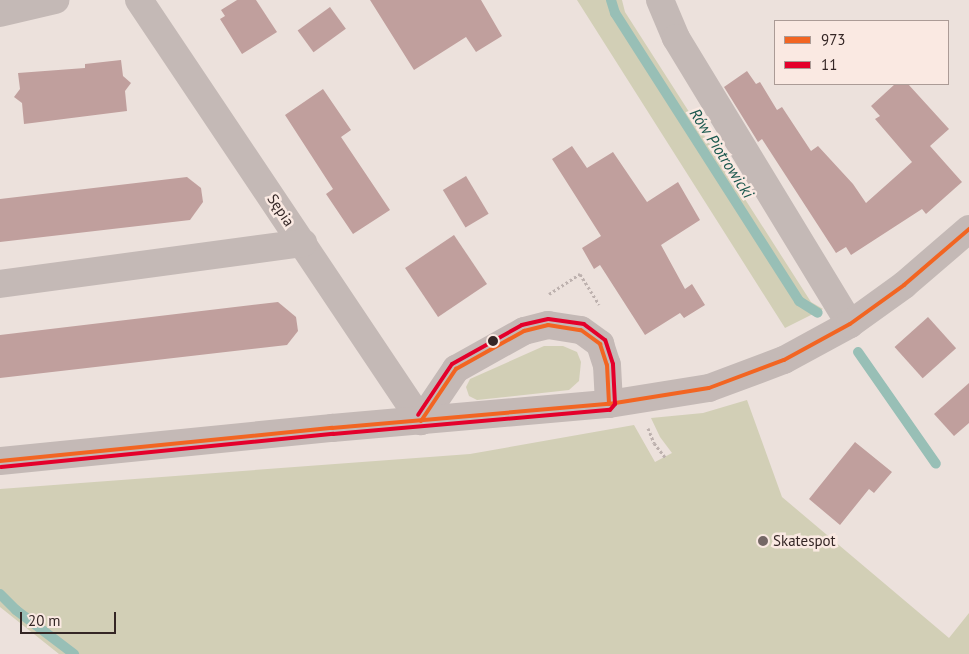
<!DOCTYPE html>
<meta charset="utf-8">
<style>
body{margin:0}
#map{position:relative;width:969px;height:654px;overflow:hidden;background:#ece1dc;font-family:"PT Sans",sans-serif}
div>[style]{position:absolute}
.green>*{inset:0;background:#d2cfb6}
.stream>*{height:10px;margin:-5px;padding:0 5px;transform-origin:5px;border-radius:5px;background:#98bfb6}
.building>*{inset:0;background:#c09f9d;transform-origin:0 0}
.path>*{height:3px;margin-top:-1.5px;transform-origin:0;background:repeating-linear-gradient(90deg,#bdb1ae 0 2.5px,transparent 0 5px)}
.minor>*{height:28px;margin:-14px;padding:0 14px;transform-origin:14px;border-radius:14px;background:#c4b9b6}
.bus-1>*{height:4px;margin:-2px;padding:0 2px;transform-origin:2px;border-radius:2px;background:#f26522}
.bus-2>*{height:4px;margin:-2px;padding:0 2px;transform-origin:2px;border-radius:2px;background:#e4002b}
.dots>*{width:14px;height:14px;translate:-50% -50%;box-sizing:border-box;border:2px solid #fae9e2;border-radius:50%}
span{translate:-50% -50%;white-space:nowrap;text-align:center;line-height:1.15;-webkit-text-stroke:5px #fae9e2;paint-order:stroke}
.street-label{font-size:15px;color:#342625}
.poi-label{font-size:15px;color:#342625}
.left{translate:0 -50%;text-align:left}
.water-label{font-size:16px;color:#19574d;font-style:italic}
.legend{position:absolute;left:774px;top:20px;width:175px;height:65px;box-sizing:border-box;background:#fae9e2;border:1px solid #ab9b96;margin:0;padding:6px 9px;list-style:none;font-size:15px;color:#342625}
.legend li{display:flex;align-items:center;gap:10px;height:25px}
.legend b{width:25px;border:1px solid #ab9b96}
.scale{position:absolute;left:20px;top:612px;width:96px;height:22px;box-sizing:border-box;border:2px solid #342625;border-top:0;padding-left:6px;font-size:15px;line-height:18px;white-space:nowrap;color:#342625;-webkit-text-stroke:4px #fae9e2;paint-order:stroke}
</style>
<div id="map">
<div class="green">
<div style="clip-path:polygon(577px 0,622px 0,625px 12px,811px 302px,823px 309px,785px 328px)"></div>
<div style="clip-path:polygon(544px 346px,563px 346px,577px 352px,581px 362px,579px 381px,569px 390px,477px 400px,469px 396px,466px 387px,470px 379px)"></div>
<div style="clip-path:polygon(747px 400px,782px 497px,949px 638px,969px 613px,969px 654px,59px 654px,0 607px,0 489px,470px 454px,634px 425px,655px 462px,672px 453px,660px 437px,651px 418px,703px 413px)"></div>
</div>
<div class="stream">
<div style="left:611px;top:0;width:14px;rotate:73deg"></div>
<div style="left:615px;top:13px;width:342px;rotate:57.4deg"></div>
<div style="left:799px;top:301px;width:22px;rotate:32deg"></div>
<div style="left:858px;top:352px;width:136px;rotate:55.1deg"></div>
<div style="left:0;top:594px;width:23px;rotate:45deg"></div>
<div style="left:16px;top:610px;width:73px;rotate:37.2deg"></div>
</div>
<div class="building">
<div style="clip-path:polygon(237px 0,256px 0,277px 32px,242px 54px,220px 19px,225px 16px,221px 10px)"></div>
<div style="clip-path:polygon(370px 0,481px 0,502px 36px,476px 52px,466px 37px,414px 70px)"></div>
<div style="left:330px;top:7px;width:27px;height:40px;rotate:54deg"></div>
<div style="clip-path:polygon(121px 60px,123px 76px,131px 83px,125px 91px,127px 111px,24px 124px,22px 103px,14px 97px,20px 89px,18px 73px,85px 68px,85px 64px)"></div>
<div style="clip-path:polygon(747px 71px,756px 84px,760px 82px,777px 110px,782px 107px,811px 151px,818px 146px,853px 184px,866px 203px,912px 162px,875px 119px,880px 116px,871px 106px,895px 84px,908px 84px,949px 129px,930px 146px,962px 182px,926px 214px,922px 209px,851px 255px,846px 247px,836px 253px,762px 139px,758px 142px,755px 137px,724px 87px)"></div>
<div style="clip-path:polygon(323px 89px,351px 130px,341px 137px,390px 210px,353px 234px,326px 194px,333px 189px,285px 115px)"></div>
<div style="clip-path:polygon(572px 146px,587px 168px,613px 152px,647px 202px,678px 182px,700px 220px,661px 245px,685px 289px,692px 284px,705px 305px,684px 318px,680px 313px,645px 335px,600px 265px,594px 269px,582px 248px,601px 236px,552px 159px)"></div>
<div style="left:466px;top:176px;width:44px;height:27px;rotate:59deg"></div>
<div style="clip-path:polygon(187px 177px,201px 188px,203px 202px,190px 220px,0 242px,0 199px)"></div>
<div style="left:454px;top:235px;width:59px;height:59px;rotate:56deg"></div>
<div style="clip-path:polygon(278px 302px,296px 317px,298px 331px,287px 345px,0 378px,0 335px)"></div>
<div style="left:928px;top:317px;width:42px;height:45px;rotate:48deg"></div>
<div style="clip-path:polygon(969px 383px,969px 423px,954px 436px,934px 414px)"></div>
<div style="clip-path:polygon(855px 442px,892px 472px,874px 493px,869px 489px,840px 525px,809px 499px)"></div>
</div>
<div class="path">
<div style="left:549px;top:294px;width:37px;rotate:-33deg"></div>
<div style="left:580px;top:274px;width:36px;rotate:58deg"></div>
<div style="left:648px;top:428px;width:16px;rotate:68deg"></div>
<div style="left:654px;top:443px;width:18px;rotate:52deg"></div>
</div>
<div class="minor">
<div style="left:139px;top:0;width:507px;rotate:56.18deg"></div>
<div style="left:660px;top:0;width:41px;rotate:67.2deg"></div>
<div style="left:676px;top:38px;width:335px;rotate:58.7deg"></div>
<div style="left:0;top:13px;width:57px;rotate:-13.3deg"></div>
<div style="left:0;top:284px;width:306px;rotate:-7.7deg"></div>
<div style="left:421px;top:421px;width:63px;rotate:-56.1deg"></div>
<div style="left:456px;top:369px;width:78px;rotate:-29.2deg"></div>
<div style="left:524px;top:331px;width:25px;rotate:-14deg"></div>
<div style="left:548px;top:325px;width:33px;rotate:9deg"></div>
<div style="left:581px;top:330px;width:24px;rotate:36deg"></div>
<div style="left:600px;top:344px;width:22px;rotate:72deg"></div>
<div style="left:607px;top:365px;width:39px;rotate:87deg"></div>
<div style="left:0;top:461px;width:334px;rotate:-5.7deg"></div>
<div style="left:332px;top:428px;width:278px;rotate:-5deg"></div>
<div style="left:609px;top:404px;width:101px;rotate:-9.1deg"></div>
<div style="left:709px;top:388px;width:80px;rotate:-20.5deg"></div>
<div style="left:784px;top:360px;width:75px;rotate:-28.6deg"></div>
<div style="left:850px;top:324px;width:67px;rotate:-35.8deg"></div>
<div style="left:904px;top:285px;width:86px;rotate:-40.7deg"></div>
</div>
<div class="bus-1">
<div style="left:421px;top:421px;width:63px;rotate:-56.1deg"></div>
<div style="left:456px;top:369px;width:78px;rotate:-29.2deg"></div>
<div style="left:524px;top:331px;width:25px;rotate:-14deg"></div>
<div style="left:548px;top:325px;width:33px;rotate:9deg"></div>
<div style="left:581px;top:330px;width:24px;rotate:36deg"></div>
<div style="left:600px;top:344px;width:22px;rotate:72deg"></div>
<div style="left:607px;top:365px;width:39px;rotate:87deg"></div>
<div style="left:0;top:461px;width:334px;rotate:-5.7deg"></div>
<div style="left:332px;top:428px;width:278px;rotate:-5deg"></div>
<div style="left:609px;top:404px;width:101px;rotate:-9.1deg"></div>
<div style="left:709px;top:388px;width:80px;rotate:-20.5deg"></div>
<div style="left:784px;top:360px;width:75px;rotate:-28.6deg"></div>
<div style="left:850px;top:324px;width:67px;rotate:-35.8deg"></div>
<div style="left:904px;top:285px;width:86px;rotate:-40.7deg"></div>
</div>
<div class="bus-2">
<div style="left:1px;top:467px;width:334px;rotate:-5.7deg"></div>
<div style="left:333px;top:434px;width:278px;rotate:-5deg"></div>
<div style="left:610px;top:410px;width:8px;rotate:-50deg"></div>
<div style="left:615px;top:404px;width:40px;rotate:-92.9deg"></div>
<div style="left:613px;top:364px;width:25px;rotate:-108deg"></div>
<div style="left:605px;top:340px;width:26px;rotate:-143deg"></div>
<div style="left:584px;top:324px;width:36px;rotate:-172deg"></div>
<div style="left:548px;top:319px;width:27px;rotate:167deg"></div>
<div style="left:522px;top:325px;width:80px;rotate:150.9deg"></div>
<div style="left:452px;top:364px;width:61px;rotate:123.7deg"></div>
</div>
<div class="dots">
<div style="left:493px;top:341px;background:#342625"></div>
<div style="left:763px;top:541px;background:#746765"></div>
</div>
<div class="street-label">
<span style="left:281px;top:210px;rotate:56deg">Sępia</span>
</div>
<div class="poi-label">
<span class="left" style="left:773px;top:541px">Skatespot</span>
</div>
<div class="water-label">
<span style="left:722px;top:153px;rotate:57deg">Rów Piotrowicki</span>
</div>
<ul class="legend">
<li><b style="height:6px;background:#f26522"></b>973</li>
<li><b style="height:6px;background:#e4002b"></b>11</li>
</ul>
<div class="scale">20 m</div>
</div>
